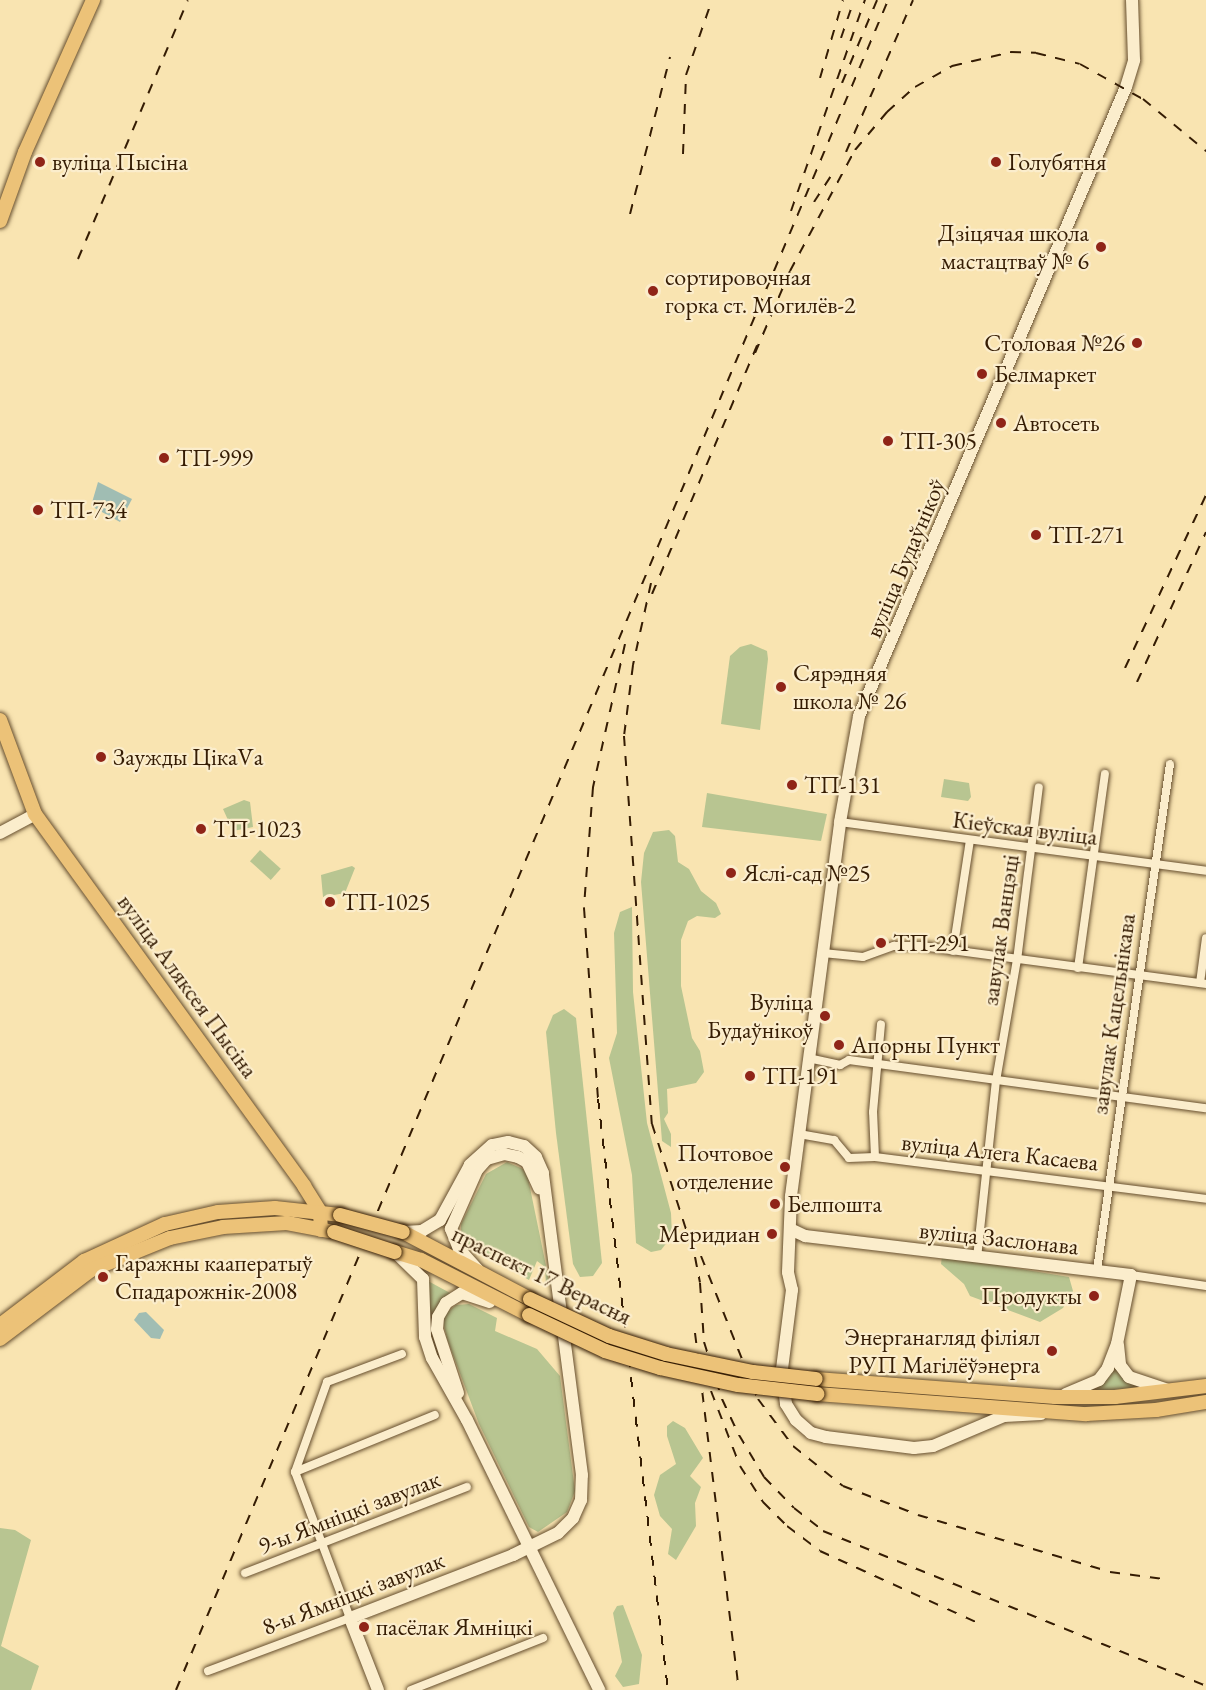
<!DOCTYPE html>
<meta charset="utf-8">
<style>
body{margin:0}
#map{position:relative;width:1206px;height:1690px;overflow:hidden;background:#f9e4b1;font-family:"EB Garamond",serif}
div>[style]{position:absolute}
.green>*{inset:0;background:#b8c591;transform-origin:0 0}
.water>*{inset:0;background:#a0bdb3}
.roads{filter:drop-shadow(0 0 2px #664e2e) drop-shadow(0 0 2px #664e2e)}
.minor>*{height:8px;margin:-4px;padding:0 4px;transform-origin:4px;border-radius:4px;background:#fbedcc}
.secondary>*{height:12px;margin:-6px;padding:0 6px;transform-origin:6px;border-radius:6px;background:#fbedcc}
.primary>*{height:14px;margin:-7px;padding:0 7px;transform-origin:7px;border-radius:7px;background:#ecc278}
.rail>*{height:2px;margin-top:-1px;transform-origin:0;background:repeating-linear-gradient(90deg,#351c03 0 10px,transparent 0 20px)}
.bridges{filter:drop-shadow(0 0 2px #351c03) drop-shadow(0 0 2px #351c03)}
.primary-bridge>*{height:14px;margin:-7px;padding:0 7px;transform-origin:7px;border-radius:7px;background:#ecc278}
.dots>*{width:16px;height:16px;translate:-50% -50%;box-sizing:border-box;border:3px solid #fbedcc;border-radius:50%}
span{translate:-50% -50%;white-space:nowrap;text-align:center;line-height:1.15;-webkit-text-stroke:4.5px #fbedcc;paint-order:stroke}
.poi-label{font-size:24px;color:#351c03}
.left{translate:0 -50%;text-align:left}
.right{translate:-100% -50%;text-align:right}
.street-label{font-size:24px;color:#351c03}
</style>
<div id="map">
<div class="green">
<div style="clip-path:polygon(751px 644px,767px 651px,768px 659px,760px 730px,721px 724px,730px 656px,740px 647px)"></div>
<div style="clip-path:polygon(944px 779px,969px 783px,971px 797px,968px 801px,941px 797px)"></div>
<div style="clip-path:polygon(707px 793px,827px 814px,821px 841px,702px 827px)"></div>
<div style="clip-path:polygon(244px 800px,250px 802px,253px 827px,233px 831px,223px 809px)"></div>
<div style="clip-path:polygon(669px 830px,675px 836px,678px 862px,689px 869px,701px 891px,716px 903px,721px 914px,715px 918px,697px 916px,688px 921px,681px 940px,681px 986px,692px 1038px,700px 1051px,704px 1072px,696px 1083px,667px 1089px,668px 1113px,664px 1119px,671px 1134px,671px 1147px,662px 1141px,641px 882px,644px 853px,653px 832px)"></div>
<div style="left:260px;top:850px;width:28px;height:15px;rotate:42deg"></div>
<div style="clip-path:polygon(352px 866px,355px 868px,345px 893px,323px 897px,321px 875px)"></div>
<div style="clip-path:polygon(632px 907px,633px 992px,647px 1123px,671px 1213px,672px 1236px,661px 1250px,651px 1252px,636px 1243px,632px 1175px,609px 1058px,617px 1033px,614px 933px,620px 912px)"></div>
<div style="clip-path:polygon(564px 1009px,576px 1018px,602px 1263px,593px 1276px,580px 1277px,573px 1264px,556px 1133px,546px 1032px,553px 1015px)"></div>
<div style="clip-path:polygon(507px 1162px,523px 1169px,528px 1178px,550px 1285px,546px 1284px,545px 1267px,537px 1261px,529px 1280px,469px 1245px,461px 1233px,461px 1224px,486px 1174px)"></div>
<div style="clip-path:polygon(942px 1256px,1069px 1277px,1073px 1291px,1063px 1308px,1040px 1322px,970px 1296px,964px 1284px,941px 1264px)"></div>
<div style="clip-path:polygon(428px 1281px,452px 1294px,436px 1308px,451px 1382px,431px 1346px)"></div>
<div style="clip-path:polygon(469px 1304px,497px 1318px,495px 1331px,537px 1349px,560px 1376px,575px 1491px,567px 1512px,538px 1532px,529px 1527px,479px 1424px,447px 1339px,443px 1321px,446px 1313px,456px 1305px)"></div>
<div style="clip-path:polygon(1116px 1358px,1143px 1388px,1094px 1391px,1110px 1376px)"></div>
<div style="clip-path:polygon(673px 1421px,685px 1428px,703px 1458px,690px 1476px,701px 1487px,695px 1503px,696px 1526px,676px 1560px,668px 1554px,672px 1529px,660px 1516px,654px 1495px,660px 1475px,676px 1464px,667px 1436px,667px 1426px)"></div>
<div style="clip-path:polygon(0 1528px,15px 1530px,31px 1540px,1px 1646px,39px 1666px,31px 1690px,0 1690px)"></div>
<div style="clip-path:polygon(623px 1605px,642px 1655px,639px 1684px,623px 1687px,615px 1676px,622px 1662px,613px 1613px,617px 1606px)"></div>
</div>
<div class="water">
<div style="clip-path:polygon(98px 482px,132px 499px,120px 522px,91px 506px)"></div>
<div style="clip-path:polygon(146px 1312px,164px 1330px,160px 1339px,151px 1338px,134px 1320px,139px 1313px)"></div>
</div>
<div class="roads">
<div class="minor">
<div style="left:840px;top:822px;width:369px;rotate:7.6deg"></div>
<div style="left:953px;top:951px;width:112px;rotate:-81.3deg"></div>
<div style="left:823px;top:953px;width:40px;rotate:5.7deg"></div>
<div style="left:863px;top:957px;width:33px;rotate:-20deg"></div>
<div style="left:894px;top:946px;width:27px"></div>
<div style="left:921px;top:946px;width:288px;rotate:7.6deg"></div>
<div style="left:1078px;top:968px;width:196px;rotate:-82.1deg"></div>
<div style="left:1200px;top:983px;width:45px;rotate:-82.4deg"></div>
<div style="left:808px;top:1058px;width:33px;rotate:12deg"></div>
<div style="left:840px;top:1065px;width:10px;rotate:-29deg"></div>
<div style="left:849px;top:1060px;width:360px;rotate:7.7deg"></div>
<div style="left:799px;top:1134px;width:36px;rotate:10deg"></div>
<div style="left:834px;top:1140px;width:23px;rotate:50deg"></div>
<div style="left:849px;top:1158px;width:26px;rotate:-2deg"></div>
<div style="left:875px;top:1157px;width:334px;rotate:7.2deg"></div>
<div style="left:875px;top:1157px;width:45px;rotate:-92.5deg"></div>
<div style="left:873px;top:1112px;width:88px;rotate:-84.8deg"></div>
<div style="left:977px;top:1258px;width:178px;rotate:-83.9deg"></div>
<div style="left:996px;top:1081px;width:123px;rotate:-80.2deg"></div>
<div style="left:1017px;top:960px;width:174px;rotate:-82.8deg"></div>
<div style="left:1097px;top:1270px;width:511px;rotate:-81.79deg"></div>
<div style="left:1131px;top:1275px;width:76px;rotate:8.3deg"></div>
<div style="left:295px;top:1472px;width:96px;rotate:-70.4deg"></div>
<div style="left:327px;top:1382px;width:80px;rotate:-20.5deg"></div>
<div style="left:295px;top:1472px;width:151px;rotate:-22.2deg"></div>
<div style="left:245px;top:1573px;width:238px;rotate:-21.2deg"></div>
<div style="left:208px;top:1671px;width:152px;rotate:-20.5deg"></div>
<div style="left:350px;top:1618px;width:156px;rotate:-110.6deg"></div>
<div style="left:411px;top:1690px;width:142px;rotate:-21.5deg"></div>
</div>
<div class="secondary">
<div style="left:0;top:833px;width:40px;rotate:-28deg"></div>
<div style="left:790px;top:1229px;width:17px;rotate:25deg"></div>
<div style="left:805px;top:1236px;width:328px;rotate:6.8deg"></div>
<div style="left:1131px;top:1275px;width:70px;rotate:101.5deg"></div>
<div style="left:1117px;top:1344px;width:26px;rotate:111deg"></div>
<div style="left:1108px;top:1368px;width:15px;rotate:127deg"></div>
<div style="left:1099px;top:1380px;width:36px;rotate:157deg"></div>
<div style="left:398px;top:1255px;width:35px;rotate:44deg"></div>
<div style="left:423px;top:1279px;width:58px;rotate:88deg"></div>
<div style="left:425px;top:1337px;width:22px;rotate:72deg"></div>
<div style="left:432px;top:1358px;width:71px;rotate:60.6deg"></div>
<div style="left:467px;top:1420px;width:301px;rotate:63.9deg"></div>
<div style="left:478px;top:1270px;width:28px;rotate:-132deg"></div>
<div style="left:459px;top:1249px;width:22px;rotate:-112deg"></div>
<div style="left:451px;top:1229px;width:64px;rotate:-66.2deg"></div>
<div style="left:477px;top:1170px;width:15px;rotate:-48deg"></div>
<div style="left:487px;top:1159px;width:18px;rotate:-16deg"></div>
<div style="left:504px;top:1154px;width:14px;rotate:12deg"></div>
<div style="left:518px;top:1157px;width:10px;rotate:29deg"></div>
<div style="left:527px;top:1162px;width:29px;rotate:65deg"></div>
<div style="left:1118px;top:1345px;width:20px;rotate:84deg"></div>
<div style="left:1120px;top:1365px;width:15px;rotate:53deg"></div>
<div style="left:1129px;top:1377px;width:41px;rotate:18.4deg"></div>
<div style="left:458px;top:1393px;width:67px;rotate:-108.2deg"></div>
<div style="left:437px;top:1329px;width:12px;rotate:-85deg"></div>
<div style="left:438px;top:1317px;width:16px;rotate:-60deg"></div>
<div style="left:446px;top:1303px;width:19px;rotate:-32deg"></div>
<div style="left:462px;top:1293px;width:29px;rotate:18deg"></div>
<div style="left:1041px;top:1414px;width:37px;rotate:177deg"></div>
<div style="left:1004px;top:1416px;width:77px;rotate:157.1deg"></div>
<div style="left:933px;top:1446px;width:19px;rotate:174deg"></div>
<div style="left:914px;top:1448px;width:89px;rotate:-172.9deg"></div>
<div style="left:826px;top:1437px;width:16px;rotate:-165deg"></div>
<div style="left:811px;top:1433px;width:20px;rotate:-139deg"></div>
<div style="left:796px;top:1420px;width:19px;rotate:-122deg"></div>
<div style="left:786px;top:1404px;width:35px;rotate:-97deg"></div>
<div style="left:782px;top:1369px;width:80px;rotate:-82.8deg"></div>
<div style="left:792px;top:1290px;width:18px;rotate:-103deg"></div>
<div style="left:788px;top:1272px;width:76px;rotate:-87.7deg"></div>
<div style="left:791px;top:1196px;width:377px;rotate:-82.5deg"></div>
<div style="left:840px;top:822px;width:108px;rotate:-79.8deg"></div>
<div style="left:859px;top:716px;width:683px;rotate:-67deg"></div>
<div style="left:1126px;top:87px;width:28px;rotate:-73deg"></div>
<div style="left:1134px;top:60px;width:60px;rotate:-91.9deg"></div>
<div style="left:378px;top:1690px;width:77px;rotate:-111.3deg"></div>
<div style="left:350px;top:1618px;width:175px;rotate:-21.1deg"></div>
<div style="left:513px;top:1555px;width:50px;rotate:-26.1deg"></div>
<div style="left:558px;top:1533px;width:21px;rotate:-45deg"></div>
<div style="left:573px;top:1518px;width:20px;rotate:-66deg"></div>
<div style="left:581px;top:1500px;width:25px;rotate:-88deg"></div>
<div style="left:582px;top:1475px;width:305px;rotate:-97.4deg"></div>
<div style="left:543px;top:1173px;width:17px;rotate:-114deg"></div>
<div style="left:536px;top:1157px;width:16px;rotate:-137deg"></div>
<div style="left:524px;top:1146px;width:16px;rotate:-166deg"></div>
<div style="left:508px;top:1142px;width:16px;rotate:169deg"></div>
<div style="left:492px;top:1145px;width:30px;rotate:138deg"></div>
<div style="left:470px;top:1165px;width:63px;rotate:118.6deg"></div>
<div style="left:440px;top:1220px;width:21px;rotate:149deg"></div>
<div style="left:422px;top:1231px;width:19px;rotate:177deg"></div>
</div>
<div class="primary">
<div style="left:0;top:221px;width:73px;rotate:-70.1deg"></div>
<div style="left:25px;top:152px;width:167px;rotate:-65.9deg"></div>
<div style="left:0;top:720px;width:100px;rotate:69.6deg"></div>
<div style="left:35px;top:814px;width:459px;rotate:54.1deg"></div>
<div style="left:304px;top:1186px;width:31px;rotate:58deg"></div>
<div style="left:320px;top:1212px;width:18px;rotate:87deg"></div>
<div style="left:403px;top:1232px;width:144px;rotate:27.8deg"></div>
<div style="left:395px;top:1252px;width:27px;rotate:17deg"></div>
<div style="left:421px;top:1260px;width:121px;rotate:27deg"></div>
<div style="left:0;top:1325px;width:106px;rotate:-37.3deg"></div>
<div style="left:84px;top:1261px;width:89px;rotate:-24.6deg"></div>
<div style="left:165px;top:1224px;width:54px;rotate:-12.8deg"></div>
<div style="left:218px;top:1212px;width:57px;rotate:-4deg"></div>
<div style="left:275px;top:1208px;width:65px;rotate:6.1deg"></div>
<div style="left:0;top:1339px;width:114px;rotate:-37.2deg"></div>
<div style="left:91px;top:1270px;width:85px;rotate:-22.1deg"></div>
<div style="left:170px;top:1238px;width:54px;rotate:-11.7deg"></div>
<div style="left:223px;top:1227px;width:64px;rotate:-3.6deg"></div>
<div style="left:287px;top:1223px;width:43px;rotate:10.8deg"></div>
<div style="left:816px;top:1379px;width:240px;rotate:4.3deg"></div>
<div style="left:1055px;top:1397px;width:60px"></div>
<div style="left:1115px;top:1397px;width:92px;rotate:-6.9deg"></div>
<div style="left:817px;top:1394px;width:270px;rotate:4.3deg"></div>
<div style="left:1086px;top:1414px;width:70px;rotate:-3.3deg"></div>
<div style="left:1156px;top:1410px;width:51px;rotate:-9.1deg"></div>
</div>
</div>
<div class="rail">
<div style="left:841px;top:38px;width:40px;rotate:-71.1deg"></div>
<div style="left:820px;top:78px;width:81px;rotate:-73.6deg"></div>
<div style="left:842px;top:83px;width:90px;rotate:-67.1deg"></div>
<div style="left:846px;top:152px;width:166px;rotate:-66.2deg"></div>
<div style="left:683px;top:154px;width:79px;rotate:-87.8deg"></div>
<div style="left:686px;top:75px;width:79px;rotate:-70.9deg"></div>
<div style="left:814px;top:202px;width:30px;rotate:-57deg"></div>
<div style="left:791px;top:211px;width:224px;rotate:-70.7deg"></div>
<div style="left:630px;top:214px;width:162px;rotate:-75.7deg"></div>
<div style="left:78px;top:259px;width:281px;rotate:-67deg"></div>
<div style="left:755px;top:353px;width:89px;rotate:-66.9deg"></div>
<div style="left:790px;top:271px;width:137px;rotate:-61.8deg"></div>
<div style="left:855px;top:150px;width:50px;rotate:-49.9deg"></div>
<div style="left:887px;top:112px;width:38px;rotate:-42deg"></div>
<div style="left:915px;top:87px;width:43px;rotate:-29.6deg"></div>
<div style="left:952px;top:66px;width:61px;rotate:-13.3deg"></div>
<div style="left:1011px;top:52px;width:25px;rotate:2deg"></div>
<div style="left:1036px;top:53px;width:45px;rotate:14deg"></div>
<div style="left:1080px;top:64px;width:72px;rotate:29.1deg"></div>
<div style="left:1143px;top:99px;width:82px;rotate:39.5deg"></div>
<div style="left:651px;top:583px;width:84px;rotate:102.4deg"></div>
<div style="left:633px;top:665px;width:72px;rotate:97.2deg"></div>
<div style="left:624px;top:736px;width:389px;rotate:85.9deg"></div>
<div style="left:652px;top:1124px;width:140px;rotate:72.1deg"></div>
<div style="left:695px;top:1257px;width:26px;rotate:79deg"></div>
<div style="left:700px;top:1283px;width:59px;rotate:86.1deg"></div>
<div style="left:704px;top:1342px;width:60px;rotate:72.5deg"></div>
<div style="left:722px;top:1399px;width:40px;rotate:65deg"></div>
<div style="left:739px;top:1435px;width:49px;rotate:59.2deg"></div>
<div style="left:764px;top:1477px;width:43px;rotate:45.9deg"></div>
<div style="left:794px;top:1508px;width:37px;rotate:38deg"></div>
<div style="left:823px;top:1531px;width:413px;rotate:22deg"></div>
<div style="left:652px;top:594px;width:270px;rotate:-67.1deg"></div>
<div style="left:625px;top:644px;width:147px;rotate:102.6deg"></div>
<div style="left:593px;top:787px;width:121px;rotate:94.3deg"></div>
<div style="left:584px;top:908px;width:192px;rotate:85.8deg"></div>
<div style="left:598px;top:1099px;width:595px;rotate:83.25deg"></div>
<div style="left:1125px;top:668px;width:191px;rotate:-64.9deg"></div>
<div style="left:1137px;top:682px;width:165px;rotate:-65.3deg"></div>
<div style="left:701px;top:1256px;width:154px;rotate:68.3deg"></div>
<div style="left:758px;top:1399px;width:59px;rotate:53.3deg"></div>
<div style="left:793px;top:1446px;width:64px;rotate:38.7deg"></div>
<div style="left:843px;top:1486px;width:80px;rotate:21.1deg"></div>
<div style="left:918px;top:1515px;width:200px;rotate:16.5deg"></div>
<div style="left:1110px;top:1572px;width:54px;rotate:7.4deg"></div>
<div style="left:695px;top:1333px;width:360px;rotate:83deg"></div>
<div style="left:711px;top:1391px;width:80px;rotate:68.9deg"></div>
<div style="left:740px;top:1466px;width:43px;rotate:57.4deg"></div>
<div style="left:763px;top:1502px;width:34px;rotate:45deg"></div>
<div style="left:787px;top:1526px;width:41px;rotate:37.1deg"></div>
<div style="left:820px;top:1551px;width:174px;rotate:24.5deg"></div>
<div style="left:176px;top:1690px;width:1834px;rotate:-67.15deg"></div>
</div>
<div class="bridges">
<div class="primary-bridge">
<div style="left:340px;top:1215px;width:65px;rotate:15.1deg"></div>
<div style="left:334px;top:1232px;width:64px;rotate:18.2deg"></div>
<div style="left:530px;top:1299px;width:87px;rotate:25.1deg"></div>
<div style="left:609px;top:1336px;width:60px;rotate:17.5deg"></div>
<div style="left:666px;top:1354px;width:89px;rotate:11.7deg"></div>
<div style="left:753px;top:1372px;width:63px;rotate:6.3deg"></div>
<div style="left:529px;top:1315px;width:84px;rotate:25.3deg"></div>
<div style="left:605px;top:1351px;width:58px;rotate:17.2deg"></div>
<div style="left:660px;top:1368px;width:80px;rotate:12.3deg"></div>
<div style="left:738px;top:1385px;width:80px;rotate:6.5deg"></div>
</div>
</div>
<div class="dots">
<div style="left:40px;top:162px;background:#8f2418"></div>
<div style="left:996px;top:162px;background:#8f2418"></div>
<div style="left:1101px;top:247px;background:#8f2418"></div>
<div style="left:653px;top:291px;background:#8f2418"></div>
<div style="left:1137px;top:343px;background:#8f2418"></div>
<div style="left:982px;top:374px;background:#8f2418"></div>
<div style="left:1001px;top:423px;background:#8f2418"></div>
<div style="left:888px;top:441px;background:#8f2418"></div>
<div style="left:164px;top:458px;background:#8f2418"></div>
<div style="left:38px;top:510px;background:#8f2418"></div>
<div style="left:1036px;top:535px;background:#8f2418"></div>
<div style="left:781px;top:687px;background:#8f2418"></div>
<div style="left:101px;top:757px;background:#8f2418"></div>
<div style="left:792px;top:785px;background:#8f2418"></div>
<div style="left:201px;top:829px;background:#8f2418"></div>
<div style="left:731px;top:873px;background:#8f2418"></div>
<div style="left:330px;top:902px;background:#8f2418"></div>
<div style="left:881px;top:943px;background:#8f2418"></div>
<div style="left:825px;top:1016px;background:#8f2418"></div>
<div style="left:839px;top:1045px;background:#8f2418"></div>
<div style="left:750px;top:1076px;background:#8f2418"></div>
<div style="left:785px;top:1167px;background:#8f2418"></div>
<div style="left:775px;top:1204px;background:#8f2418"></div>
<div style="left:772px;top:1234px;background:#8f2418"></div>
<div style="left:103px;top:1277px;background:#8f2418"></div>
<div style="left:1094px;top:1296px;background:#8f2418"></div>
<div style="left:1052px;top:1351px;background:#8f2418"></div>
<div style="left:364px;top:1627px;background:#8f2418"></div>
</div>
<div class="poi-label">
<span class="left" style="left:52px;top:162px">вуліца Пысіна</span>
<span class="left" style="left:1008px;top:162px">Голубятня</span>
<span class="right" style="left:1089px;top:247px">Дзіцячая школа<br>мастацтваў № 6</span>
<span class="left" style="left:665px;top:291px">сортировочная<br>горка ст. Могилёв-2</span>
<span class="right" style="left:1125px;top:343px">Столовая №26</span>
<span class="left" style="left:994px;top:374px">Белмаркет</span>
<span class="left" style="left:1013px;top:423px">Автосеть</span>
<span class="left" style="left:900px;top:441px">ТП-305</span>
<span class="left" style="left:176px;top:458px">ТП-999</span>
<span class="left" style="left:50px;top:510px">ТП-734</span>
<span class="left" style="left:1048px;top:535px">ТП-271</span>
<span class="left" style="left:793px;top:687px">Сярэдняя<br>школа № 26</span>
<span class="left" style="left:113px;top:757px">Заужды ЦікаVа</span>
<span class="left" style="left:804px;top:785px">ТП-131</span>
<span class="left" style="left:213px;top:829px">ТП-1023</span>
<span class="left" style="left:743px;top:873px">Яслі-сад №25</span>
<span class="left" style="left:342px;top:902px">ТП-1025</span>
<span class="left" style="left:893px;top:943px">ТП-291</span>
<span class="right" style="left:813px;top:1016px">Вуліца<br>Будаўнікоў</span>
<span class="left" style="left:851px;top:1045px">Апорны Пункт</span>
<span class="left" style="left:762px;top:1076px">ТП-191</span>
<span class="right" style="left:773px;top:1167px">Почтовое<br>отделение</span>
<span class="left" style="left:787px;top:1204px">Белпошта</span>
<span class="right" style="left:760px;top:1234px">Меридиан</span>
<span class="left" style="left:115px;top:1277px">Гаражны кааператыў<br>Спадарожнік-2008</span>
<span class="right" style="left:1082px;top:1296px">Продукты</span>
<span class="right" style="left:1040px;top:1351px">Энерганагляд філіял<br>РУП Магілёўэнерга</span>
<span class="left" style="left:376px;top:1627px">пасёлак Ямніцкі</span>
</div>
<div class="street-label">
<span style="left:905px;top:558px;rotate:-67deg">вуліца Будаўнікоў</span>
<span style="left:1025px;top:828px;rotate:7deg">Кіеўская вуліца</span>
<span style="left:1000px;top:930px;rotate:-82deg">завулак Ванцэці</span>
<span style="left:188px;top:986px;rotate:54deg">вуліца Аляксея Пысіна</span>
<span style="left:1113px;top:1014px;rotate:-82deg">завулак Кацельнікава</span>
<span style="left:1000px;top:1152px;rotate:6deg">вуліца Алега Касаева</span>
<span style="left:999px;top:1238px;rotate:6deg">вуліца Заслонава</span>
<span style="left:542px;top:1275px;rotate:26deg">праспект 17 Верасня</span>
<span style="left:349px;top:1512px;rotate:-21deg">9-ы Ямніцкі завулак</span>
<span style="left:353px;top:1593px;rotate:-21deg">8-ы Ямніцкі завулак</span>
</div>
</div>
